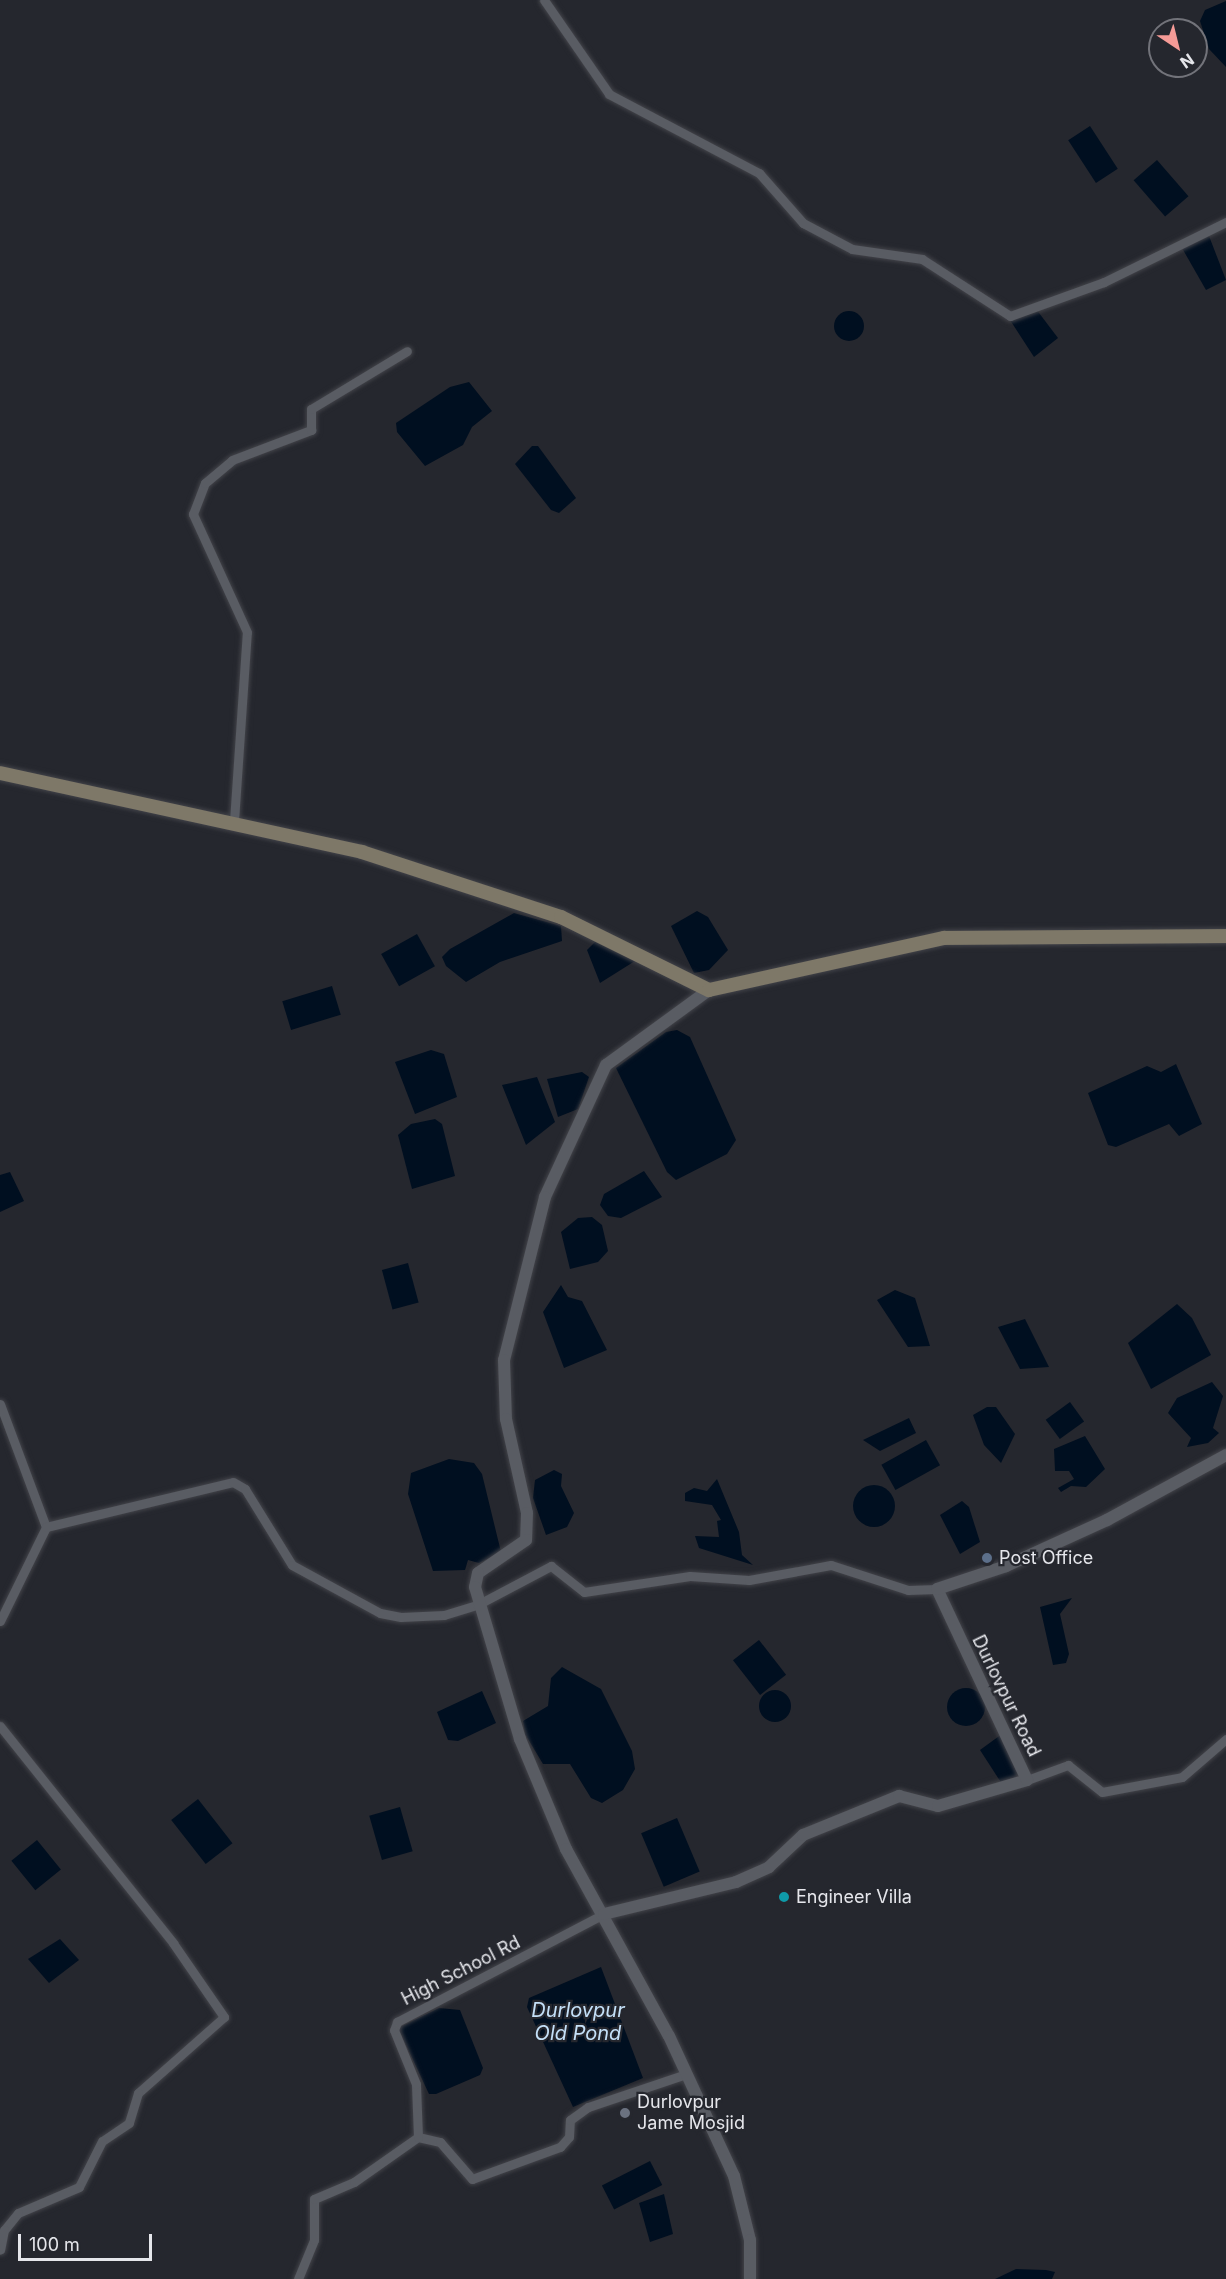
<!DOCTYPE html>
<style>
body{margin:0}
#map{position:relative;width:1226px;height:2279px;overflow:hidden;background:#25272e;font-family:Inter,sans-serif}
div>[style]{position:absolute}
.water>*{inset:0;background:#000f20;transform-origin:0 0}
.round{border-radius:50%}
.roads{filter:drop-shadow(0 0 2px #424349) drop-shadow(0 0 2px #424349)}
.minor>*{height:9px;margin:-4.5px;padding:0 4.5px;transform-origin:4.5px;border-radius:4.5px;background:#595c63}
.tertiary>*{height:12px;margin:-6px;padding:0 6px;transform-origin:6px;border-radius:6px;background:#595c63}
.secondary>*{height:14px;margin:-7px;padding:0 7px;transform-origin:7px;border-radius:7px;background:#7e7868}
.dots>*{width:16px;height:16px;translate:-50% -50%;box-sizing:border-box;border:3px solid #25272e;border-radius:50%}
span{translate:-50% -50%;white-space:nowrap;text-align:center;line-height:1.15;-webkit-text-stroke:4.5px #25272e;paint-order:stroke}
.poi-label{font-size:18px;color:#e5e6eb}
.left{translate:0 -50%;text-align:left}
.street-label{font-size:18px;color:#e5e6eb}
.water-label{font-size:20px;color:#c4e0f8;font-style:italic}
.north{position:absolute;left:1148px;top:18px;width:60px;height:60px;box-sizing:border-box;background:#25272e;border:2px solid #72737a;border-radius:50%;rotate:145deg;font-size:16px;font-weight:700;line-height:24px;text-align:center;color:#e5e6eb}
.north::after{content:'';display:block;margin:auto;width:21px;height:27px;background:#f59b97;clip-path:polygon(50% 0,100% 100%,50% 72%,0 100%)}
.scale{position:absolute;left:18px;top:2234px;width:134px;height:27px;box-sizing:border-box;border:3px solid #e5e6eb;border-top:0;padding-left:8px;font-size:18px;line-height:21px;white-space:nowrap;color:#e5e6eb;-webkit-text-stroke:4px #25272e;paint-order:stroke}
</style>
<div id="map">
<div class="water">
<div style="clip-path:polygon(1226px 1px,1226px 67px,1209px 49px,1200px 21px,1205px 10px)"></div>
<div style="left:1090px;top:126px;width:51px;height:26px;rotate:57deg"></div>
<div style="left:1157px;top:160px;width:48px;height:31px;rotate:49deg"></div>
<div style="clip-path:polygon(1209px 236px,1226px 280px,1206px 290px,1182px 248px)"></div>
<div style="clip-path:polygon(1036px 309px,1058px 338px,1034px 357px,1010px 320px)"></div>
<div class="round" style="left:834px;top:311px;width:30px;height:30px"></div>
<div style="clip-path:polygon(469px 382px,492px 411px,472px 427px,463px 445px,425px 466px,397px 432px,396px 423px,450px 387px)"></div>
<div style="clip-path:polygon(532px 446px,538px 446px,576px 498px,559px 513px,551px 510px,515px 464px)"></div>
<div style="clip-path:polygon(697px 911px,708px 917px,728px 950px,709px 970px,694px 973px,671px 926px)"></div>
<div style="clip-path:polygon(514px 913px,561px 926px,562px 941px,500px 962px,466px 982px,446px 966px,442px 957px,450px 949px)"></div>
<div style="left:417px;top:934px;width:37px;height:41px;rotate:61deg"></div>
<div style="clip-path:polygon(596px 941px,636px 958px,635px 961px,600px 983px,587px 950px)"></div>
<div style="left:332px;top:986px;width:30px;height:52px;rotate:73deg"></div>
<div style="clip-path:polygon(666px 1032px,677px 1030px,690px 1037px,736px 1140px,727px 1154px,676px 1180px,667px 1172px,616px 1068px)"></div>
<div style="clip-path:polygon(431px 1050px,444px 1054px,457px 1097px,415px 1114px,395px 1062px)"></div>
<div style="clip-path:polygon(1176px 1064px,1202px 1124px,1179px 1136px,1169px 1124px,1116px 1147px,1108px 1145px,1088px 1093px,1147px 1066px,1161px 1072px)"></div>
<div style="clip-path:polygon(582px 1072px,589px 1077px,578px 1109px,558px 1117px,547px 1079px)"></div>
<div style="clip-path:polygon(537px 1077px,555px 1122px,526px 1145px,502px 1085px)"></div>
<div style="clip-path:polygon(435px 1119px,442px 1124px,455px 1176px,412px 1189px,398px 1135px,411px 1124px)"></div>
<div style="clip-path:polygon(644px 1171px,662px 1197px,621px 1218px,608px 1216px,600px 1205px,604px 1194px)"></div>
<div style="clip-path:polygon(10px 1172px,24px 1201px,0 1212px,0 1175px)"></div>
<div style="clip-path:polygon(592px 1217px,602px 1225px,608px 1251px,598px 1262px,570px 1269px,561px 1232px,578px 1218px)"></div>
<div style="left:408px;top:1263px;width:41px;height:27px;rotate:75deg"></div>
<div style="clip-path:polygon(561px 1285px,568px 1297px,582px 1301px,607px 1350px,564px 1368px,543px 1312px)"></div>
<div style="clip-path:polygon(895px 1290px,915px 1298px,930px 1346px,908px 1347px,877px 1300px)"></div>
<div style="clip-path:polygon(1177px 1304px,1192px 1318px,1211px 1355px,1151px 1389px,1128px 1343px)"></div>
<div style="clip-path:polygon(1025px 1319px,1049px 1367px,1020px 1369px,998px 1327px)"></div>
<div style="clip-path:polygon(1212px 1382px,1223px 1396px,1213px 1428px,1219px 1433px,1208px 1443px,1187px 1447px,1191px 1438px,1168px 1413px,1177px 1398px)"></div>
<div style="left:1070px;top:1402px;width:24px;height:30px;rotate:54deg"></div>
<div style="clip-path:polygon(987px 1407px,996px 1407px,1015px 1434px,1001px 1463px,984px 1445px,973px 1415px)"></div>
<div style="clip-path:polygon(909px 1418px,916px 1433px,880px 1451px,863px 1440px)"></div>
<div style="clip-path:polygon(1085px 1436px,1105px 1469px,1086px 1487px,1071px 1486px,1061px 1492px,1058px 1488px,1074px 1479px,1069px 1471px,1055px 1471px,1054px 1449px)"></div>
<div style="left:926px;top:1440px;width:29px;height:51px;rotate:61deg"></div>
<div style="clip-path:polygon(449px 1459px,474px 1463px,482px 1474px,501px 1552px,479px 1563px,468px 1560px,465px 1570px,433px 1571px,408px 1494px,411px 1473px)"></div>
<div style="clip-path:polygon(554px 1470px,562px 1474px,561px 1486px,574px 1513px,567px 1527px,546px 1535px,533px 1498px,535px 1480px)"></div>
<div style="clip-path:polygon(717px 1479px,739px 1532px,742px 1555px,753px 1565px,699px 1548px,695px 1536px,719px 1537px,717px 1521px,721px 1520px,712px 1505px,685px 1501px,685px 1493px,694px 1488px,707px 1491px)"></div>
<div class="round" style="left:853px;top:1485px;width:42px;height:42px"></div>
<div style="clip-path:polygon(962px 1501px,969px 1507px,980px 1542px,960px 1554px,940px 1515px)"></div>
<div style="clip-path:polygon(1072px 1598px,1060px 1614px,1069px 1654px,1066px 1663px,1053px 1665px,1040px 1607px)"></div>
<div style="left:759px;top:1640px;width:44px;height:33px;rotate:52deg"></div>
<div style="clip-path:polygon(562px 1667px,601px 1689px,632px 1751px,635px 1769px,623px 1790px,602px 1803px,591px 1798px,570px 1764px,543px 1764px,525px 1734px,523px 1721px,548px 1706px,551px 1678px)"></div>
<div class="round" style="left:947px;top:1688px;width:38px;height:38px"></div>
<div class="round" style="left:759px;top:1690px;width:32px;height:32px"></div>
<div style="clip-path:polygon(482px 1691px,496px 1723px,458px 1741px,448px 1740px,437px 1712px)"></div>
<div style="clip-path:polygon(1002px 1734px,1019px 1775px,1002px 1784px,980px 1750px)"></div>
<div style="left:198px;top:1799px;width:56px;height:34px;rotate:52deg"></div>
<div style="left:400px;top:1807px;width:46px;height:32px;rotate:74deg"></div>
<div style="left:677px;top:1818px;width:58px;height:39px;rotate:67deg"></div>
<div style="left:37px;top:1840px;width:38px;height:33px;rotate:51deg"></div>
<div style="clip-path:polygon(60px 1939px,79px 1960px,49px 1983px,28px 1959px)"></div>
<div style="clip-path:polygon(601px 1967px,643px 2078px,573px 2107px,527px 2007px,529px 1998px)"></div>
<div style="clip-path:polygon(439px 2008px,460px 2010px,483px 2068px,480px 2075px,436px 2094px,429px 2094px,398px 2028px)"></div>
<div style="left:650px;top:2161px;width:27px;height:54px;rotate:63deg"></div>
<div style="clip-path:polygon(664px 2194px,673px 2234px,650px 2242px,639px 2203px)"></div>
<div style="clip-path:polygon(1016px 2269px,1046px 2270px,1055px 2272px,1052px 2279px,995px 2279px)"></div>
</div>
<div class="roads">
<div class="minor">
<div style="left:544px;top:0;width:114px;rotate:55.3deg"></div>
<div style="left:609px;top:94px;width:170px;rotate:27.8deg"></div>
<div style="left:759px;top:173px;width:67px;rotate:48.7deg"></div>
<div style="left:803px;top:223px;width:55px;rotate:28deg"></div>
<div style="left:852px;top:249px;width:71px;rotate:8.1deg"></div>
<div style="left:922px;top:259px;width:105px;rotate:32.9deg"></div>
<div style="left:1010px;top:316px;width:100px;rotate:-19.9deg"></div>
<div style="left:1104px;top:282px;width:136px;rotate:-26.2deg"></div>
<div style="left:234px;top:821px;width:189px;rotate:-86.1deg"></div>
<div style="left:247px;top:632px;width:130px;rotate:-114.6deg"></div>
<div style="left:193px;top:514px;width:33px;rotate:-69deg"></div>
<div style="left:205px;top:483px;width:35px;rotate:-40deg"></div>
<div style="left:232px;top:460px;width:85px;rotate:-20.8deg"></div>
<div style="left:311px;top:430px;width:21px;rotate:-90deg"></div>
<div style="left:311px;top:409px;width:112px;rotate:-31.1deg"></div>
<div style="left:0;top:1404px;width:131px;rotate:69.5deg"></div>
<div style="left:0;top:1621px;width:105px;rotate:-63.9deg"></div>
<div style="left:46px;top:1527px;width:192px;rotate:-13.5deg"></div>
<div style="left:233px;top:1482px;width:14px;rotate:30deg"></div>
<div style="left:245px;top:1489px;width:89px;rotate:58.3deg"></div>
<div style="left:292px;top:1565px;width:100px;rotate:28.6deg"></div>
<div style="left:380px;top:1613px;width:21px;rotate:11deg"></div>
<div style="left:401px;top:1617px;width:43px;rotate:-2.7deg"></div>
<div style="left:444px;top:1615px;width:34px;rotate:-17deg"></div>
<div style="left:477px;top:1605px;width:84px;rotate:-27.8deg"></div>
<div style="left:551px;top:1566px;width:42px;rotate:38.2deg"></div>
<div style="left:584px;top:1592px;width:107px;rotate:-8.6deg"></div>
<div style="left:690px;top:1576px;width:59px;rotate:3.9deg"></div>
<div style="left:749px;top:1580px;width:83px;rotate:-10.4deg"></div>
<div style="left:831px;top:1565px;width:81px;rotate:18deg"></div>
<div style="left:908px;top:1590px;width:29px;rotate:-2deg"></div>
<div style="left:0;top:1726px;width:278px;rotate:51.4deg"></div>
<div style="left:173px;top:1943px;width:90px;rotate:55.4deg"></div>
<div style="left:224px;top:2017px;width:115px;rotate:138.5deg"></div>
<div style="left:138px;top:2093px;width:31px;rotate:107deg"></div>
<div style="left:129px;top:2123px;width:32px;rotate:146deg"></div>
<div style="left:102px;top:2141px;width:51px;rotate:116.6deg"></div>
<div style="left:79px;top:2187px;width:66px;rotate:156.9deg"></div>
<div style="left:18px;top:2213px;width:22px;rotate:129deg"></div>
<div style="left:4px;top:2230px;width:20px;rotate:101deg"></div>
<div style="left:1027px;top:1780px;width:44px;rotate:-20.1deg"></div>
<div style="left:1068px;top:1765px;width:43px;rotate:38.5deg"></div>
<div style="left:1102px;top:1792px;width:81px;rotate:-10.6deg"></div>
<div style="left:1182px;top:1777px;width:58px;rotate:-40.8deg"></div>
<div style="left:418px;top:2137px;width:23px;rotate:13deg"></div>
<div style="left:440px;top:2142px;width:49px;rotate:49.1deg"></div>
<div style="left:472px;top:2179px;width:94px;rotate:-20deg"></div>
<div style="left:560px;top:2147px;width:13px;rotate:-48deg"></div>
<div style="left:569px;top:2137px;width:17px;rotate:-87deg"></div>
<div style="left:570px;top:2120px;width:22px;rotate:-36deg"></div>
<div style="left:588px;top:2107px;width:103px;rotate:-18.6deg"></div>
<div style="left:298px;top:2279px;width:42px;rotate:-67.7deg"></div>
<div style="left:314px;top:2240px;width:41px;rotate:-90deg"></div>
<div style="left:314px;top:2199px;width:43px;rotate:-23deg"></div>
<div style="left:354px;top:2182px;width:78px;rotate:-35.1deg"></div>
<div style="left:418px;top:2137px;width:53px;rotate:-92.2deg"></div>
<div style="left:416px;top:2084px;width:58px;rotate:-112.2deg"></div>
<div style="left:394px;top:2030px;width:9px;rotate:-69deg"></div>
<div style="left:397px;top:2022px;width:233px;rotate:-27.6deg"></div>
</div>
<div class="tertiary">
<div style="left:709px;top:990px;width:127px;rotate:143.9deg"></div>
<div style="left:606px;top:1065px;width:145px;rotate:114.8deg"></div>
<div style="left:545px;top:1197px;width:168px;rotate:104.1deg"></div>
<div style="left:504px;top:1360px;width:59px;rotate:88.1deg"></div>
<div style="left:506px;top:1419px;width:96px;rotate:77.4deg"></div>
<div style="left:527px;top:1513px;width:27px;rotate:92deg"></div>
<div style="left:526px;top:1540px;width:58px;rotate:145.5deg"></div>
<div style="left:478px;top:1573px;width:14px;rotate:102deg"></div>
<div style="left:475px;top:1587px;width:159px;rotate:73.5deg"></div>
<div style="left:520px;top:1739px;width:119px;rotate:67.3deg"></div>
<div style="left:566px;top:1849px;width:213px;rotate:61.2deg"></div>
<div style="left:669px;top:2036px;width:154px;rotate:65.1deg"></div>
<div style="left:734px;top:2176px;width:66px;rotate:76deg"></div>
<div style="left:750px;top:2240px;width:39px;rotate:90deg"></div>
<div style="left:604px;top:1914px;width:136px;rotate:-13.6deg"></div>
<div style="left:736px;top:1882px;width:36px;rotate:-24deg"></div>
<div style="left:769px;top:1867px;width:47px;rotate:-43.3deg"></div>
<div style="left:803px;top:1835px;width:104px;rotate:-22.1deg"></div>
<div style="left:899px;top:1796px;width:40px;rotate:14.4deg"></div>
<div style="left:938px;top:1806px;width:93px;rotate:-16.3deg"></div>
<div style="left:1027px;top:1780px;width:211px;rotate:-115.2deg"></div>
<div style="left:937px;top:1589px;width:73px;rotate:-18.4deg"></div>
<div style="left:1006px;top:1566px;width:111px;rotate:-24.5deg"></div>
<div style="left:1107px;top:1520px;width:136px;rotate:-28.6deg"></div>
</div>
<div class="secondary">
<div style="left:0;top:773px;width:371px;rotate:12.3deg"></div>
<div style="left:362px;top:852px;width:209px;rotate:18.1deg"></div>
<div style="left:561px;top:917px;width:165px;rotate:26.3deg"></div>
<div style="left:709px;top:990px;width:241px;rotate:-12.5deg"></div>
<div style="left:944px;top:938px;width:282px;rotate:-0.4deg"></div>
</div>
</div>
<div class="dots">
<div style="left:987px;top:1558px;background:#5c6f8a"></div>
<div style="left:784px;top:1897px;background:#0f9aa8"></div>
<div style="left:625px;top:2113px;background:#6b7280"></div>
</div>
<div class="poi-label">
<span class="left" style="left:999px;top:1558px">Post Office</span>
<span class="left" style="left:796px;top:1897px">Engineer Villa</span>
<span class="left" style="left:637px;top:2113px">Durlovpur<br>Jame Mosjid</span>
</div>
<div class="street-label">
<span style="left:1006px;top:1696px;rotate:64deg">Durlovpur Road</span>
<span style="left:461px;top:1971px;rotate:-27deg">High School Rd</span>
</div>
<div class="water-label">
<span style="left:578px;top:2022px">Durlovpur<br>Old Pond</span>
</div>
<div class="north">N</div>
<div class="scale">100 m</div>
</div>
